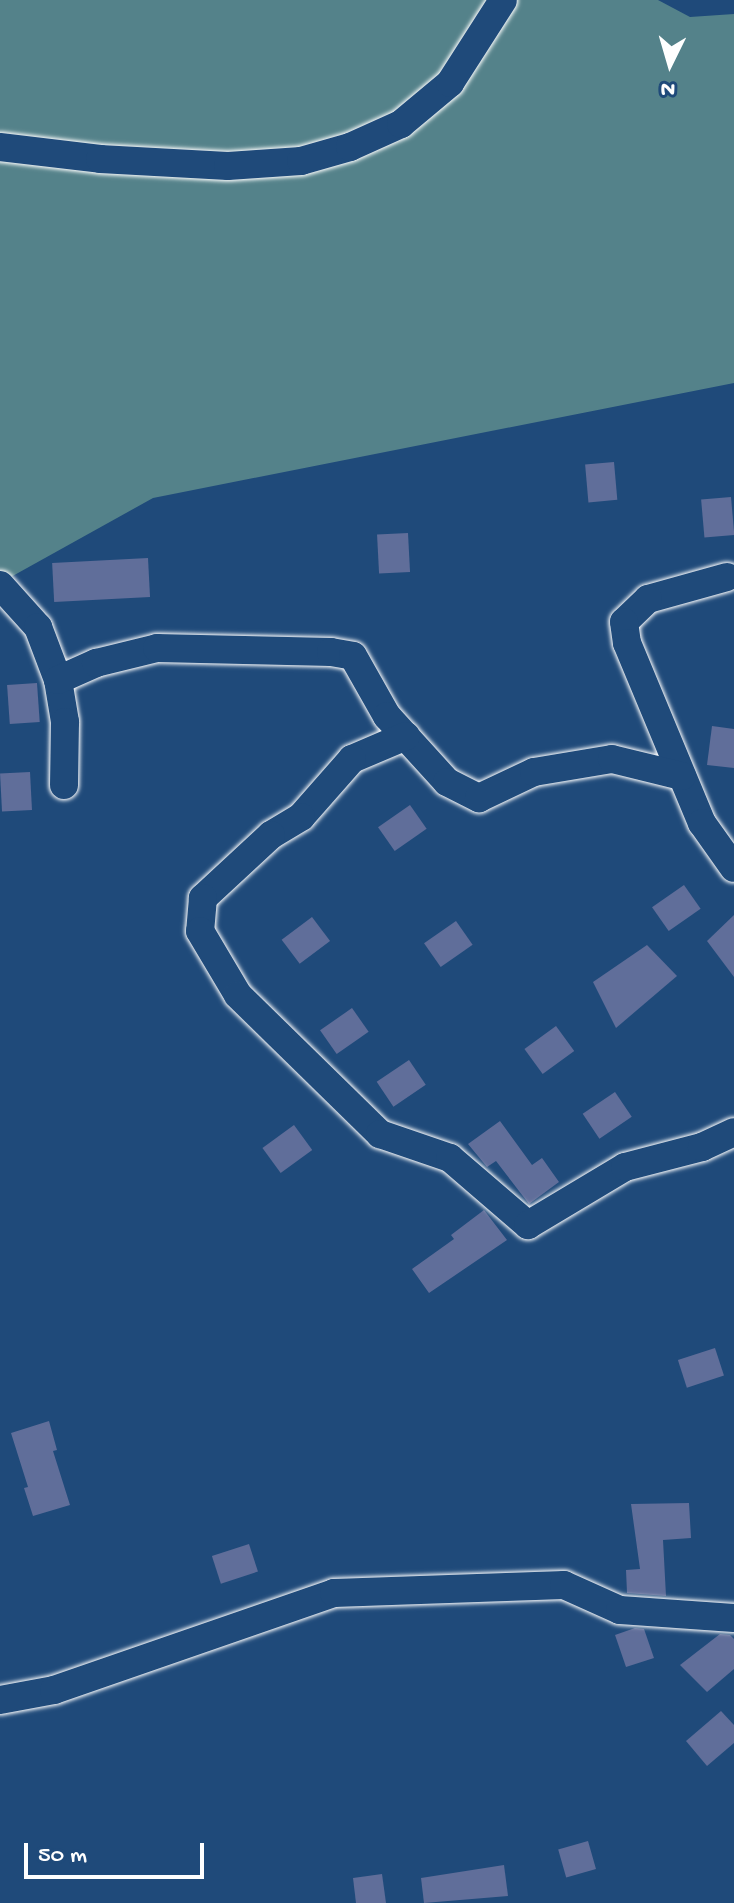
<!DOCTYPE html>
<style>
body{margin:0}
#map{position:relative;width:734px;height:1903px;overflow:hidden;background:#1f4a7a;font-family:"Gochi Hand",sans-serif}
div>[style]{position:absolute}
.green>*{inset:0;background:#54828a}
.building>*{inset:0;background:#606e9a;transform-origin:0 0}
.roads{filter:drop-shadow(0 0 2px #fff) drop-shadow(0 0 2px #fff)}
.minor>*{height:28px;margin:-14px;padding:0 14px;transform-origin:14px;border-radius:14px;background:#1f4a7a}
span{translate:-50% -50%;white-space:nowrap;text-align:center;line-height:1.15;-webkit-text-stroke:8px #1f4a7a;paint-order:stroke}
.north{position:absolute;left:630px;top:24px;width:80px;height:80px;-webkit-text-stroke:6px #1f4a7a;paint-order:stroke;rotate:185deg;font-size:22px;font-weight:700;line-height:32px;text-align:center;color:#fff}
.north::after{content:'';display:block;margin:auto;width:28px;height:36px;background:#fff;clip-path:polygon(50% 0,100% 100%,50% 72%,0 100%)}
.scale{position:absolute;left:24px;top:1843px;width:180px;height:36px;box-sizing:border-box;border:4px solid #fff;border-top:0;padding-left:10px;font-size:24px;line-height:28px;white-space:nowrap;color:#fff;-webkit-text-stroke:6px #1f4a7a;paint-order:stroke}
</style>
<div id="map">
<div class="green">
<div style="clip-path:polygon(0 0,658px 0,690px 17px,734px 14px,734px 383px,153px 498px,0 583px)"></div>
</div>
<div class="building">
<div style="left:614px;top:462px;width:38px;height:29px;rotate:85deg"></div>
<div style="left:731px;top:497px;width:38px;height:30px;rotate:85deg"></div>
<div style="left:408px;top:533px;width:39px;height:31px;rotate:87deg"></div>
<div style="left:148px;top:558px;width:39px;height:96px;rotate:87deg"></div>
<div style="left:37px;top:683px;width:39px;height:30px;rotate:86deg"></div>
<div style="clip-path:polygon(712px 726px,734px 729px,734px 768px,707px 765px)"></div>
<div style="left:30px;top:772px;width:38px;height:30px;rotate:87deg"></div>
<div style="left:410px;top:805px;width:29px;height:39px;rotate:55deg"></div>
<div style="left:684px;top:885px;width:29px;height:39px;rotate:55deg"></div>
<div style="clip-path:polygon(734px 915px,734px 977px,707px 941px)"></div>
<div style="left:312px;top:917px;width:30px;height:38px;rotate:53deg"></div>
<div style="left:456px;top:921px;width:29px;height:39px;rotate:55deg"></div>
<div style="clip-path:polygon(647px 945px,677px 976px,616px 1028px,593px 982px)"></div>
<div style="left:352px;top:1008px;width:29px;height:39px;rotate:55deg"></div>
<div style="left:556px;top:1026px;width:31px;height:39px;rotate:54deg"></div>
<div style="left:409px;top:1060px;width:30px;height:39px;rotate:56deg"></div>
<div style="left:615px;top:1092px;width:30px;height:39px;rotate:56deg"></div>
<div style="clip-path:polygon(500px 1121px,532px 1165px,542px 1158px,559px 1182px,529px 1204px,496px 1161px,487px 1167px,468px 1144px)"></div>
<div style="left:294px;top:1125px;width:31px;height:39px;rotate:54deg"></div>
<div style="clip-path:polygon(484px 1210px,507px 1240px,429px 1293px,412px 1269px,454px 1239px,451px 1235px)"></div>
<div style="left:715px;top:1348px;width:29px;height:39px;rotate:72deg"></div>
<div style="clip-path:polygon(49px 1421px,57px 1450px,53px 1451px,70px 1505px,33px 1516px,24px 1488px,28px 1487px,11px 1433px)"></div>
<div style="clip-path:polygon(689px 1503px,691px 1538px,663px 1540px,666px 1596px,627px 1593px,626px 1570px,640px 1569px,631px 1504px)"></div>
<div style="left:249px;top:1544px;width:29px;height:39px;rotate:72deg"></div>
<div style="clip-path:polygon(635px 1628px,644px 1629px,654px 1658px,626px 1667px,615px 1635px)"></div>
<div style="clip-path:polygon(720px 1634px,730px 1635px,734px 1639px,734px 1669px,707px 1692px,680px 1665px)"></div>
<div style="clip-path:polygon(721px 1711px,734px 1725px,734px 1743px,707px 1766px,686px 1741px)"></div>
<div style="left:588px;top:1841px;width:29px;height:31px;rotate:74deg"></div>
<div style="clip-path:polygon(504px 1865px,508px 1896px,424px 1903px,421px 1878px)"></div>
<div style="clip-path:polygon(382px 1874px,386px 1903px,356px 1903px,353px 1878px)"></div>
</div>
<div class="roads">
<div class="minor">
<div style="left:0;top:147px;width:101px;rotate:6.8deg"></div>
<div style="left:100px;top:159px;width:128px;rotate:3.1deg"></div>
<div style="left:228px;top:166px;width:73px;rotate:-3.9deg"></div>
<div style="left:301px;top:161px;width:51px;rotate:-15.9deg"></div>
<div style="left:350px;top:147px;width:56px;rotate:-24.3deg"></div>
<div style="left:401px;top:124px;width:64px;rotate:-39.9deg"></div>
<div style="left:450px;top:83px;width:98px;rotate:-57.4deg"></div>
<div style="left:727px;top:577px;width:82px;rotate:164.4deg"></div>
<div style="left:648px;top:599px;width:33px;rotate:136deg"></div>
<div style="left:624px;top:622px;width:21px;rotate:82deg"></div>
<div style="left:627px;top:643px;width:195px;rotate:67.4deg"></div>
<div style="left:702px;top:823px;width:55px;rotate:54.6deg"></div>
<div style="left:0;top:585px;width:57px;rotate:47.9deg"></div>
<div style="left:38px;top:627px;width:57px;rotate:69.3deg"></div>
<div style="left:58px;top:680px;width:43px;rotate:80.5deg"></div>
<div style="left:65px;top:722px;width:63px;rotate:90.9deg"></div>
<div style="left:58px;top:680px;width:42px;rotate:-24.1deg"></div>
<div style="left:96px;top:663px;width:63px;rotate:-13.8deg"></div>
<div style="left:157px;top:648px;width:174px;rotate:1.3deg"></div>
<div style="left:331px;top:652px;width:22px;rotate:10deg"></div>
<div style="left:353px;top:656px;width:69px;rotate:60.5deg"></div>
<div style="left:387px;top:716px;width:89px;rotate:47.7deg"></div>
<div style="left:447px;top:782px;width:36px;rotate:27deg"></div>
<div style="left:479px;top:798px;width:61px;rotate:-25.3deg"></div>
<div style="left:534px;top:772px;width:79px;rotate:-9.5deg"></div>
<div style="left:612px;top:759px;width:72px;rotate:13.7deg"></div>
<div style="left:406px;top:736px;width:59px;rotate:156.9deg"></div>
<div style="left:352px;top:759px;width:77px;rotate:131.3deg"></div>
<div style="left:301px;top:817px;width:35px;rotate:149deg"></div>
<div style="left:271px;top:835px;width:93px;rotate:137.2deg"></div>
<div style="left:203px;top:898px;width:33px;rotate:95deg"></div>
<div style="left:200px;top:931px;width:74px;rotate:59.3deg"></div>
<div style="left:238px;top:995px;width:199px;rotate:44.4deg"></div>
<div style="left:380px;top:1134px;width:74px;rotate:18.9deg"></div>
<div style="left:450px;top:1158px;width:103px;rotate:40.7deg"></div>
<div style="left:528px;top:1225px;width:113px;rotate:-30.9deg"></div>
<div style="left:625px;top:1167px;width:80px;rotate:-14.6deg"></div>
<div style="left:702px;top:1147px;width:35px;rotate:-25deg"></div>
<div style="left:0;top:1700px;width:55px;rotate:-10.5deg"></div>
<div style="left:54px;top:1690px;width:296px;rotate:-19.1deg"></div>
<div style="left:334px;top:1593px;width:230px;rotate:-2deg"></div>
<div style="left:564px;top:1585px;width:61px;rotate:24.1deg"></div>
<div style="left:620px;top:1610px;width:114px;rotate:4deg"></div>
</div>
</div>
<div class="north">N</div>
<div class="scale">50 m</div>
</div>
